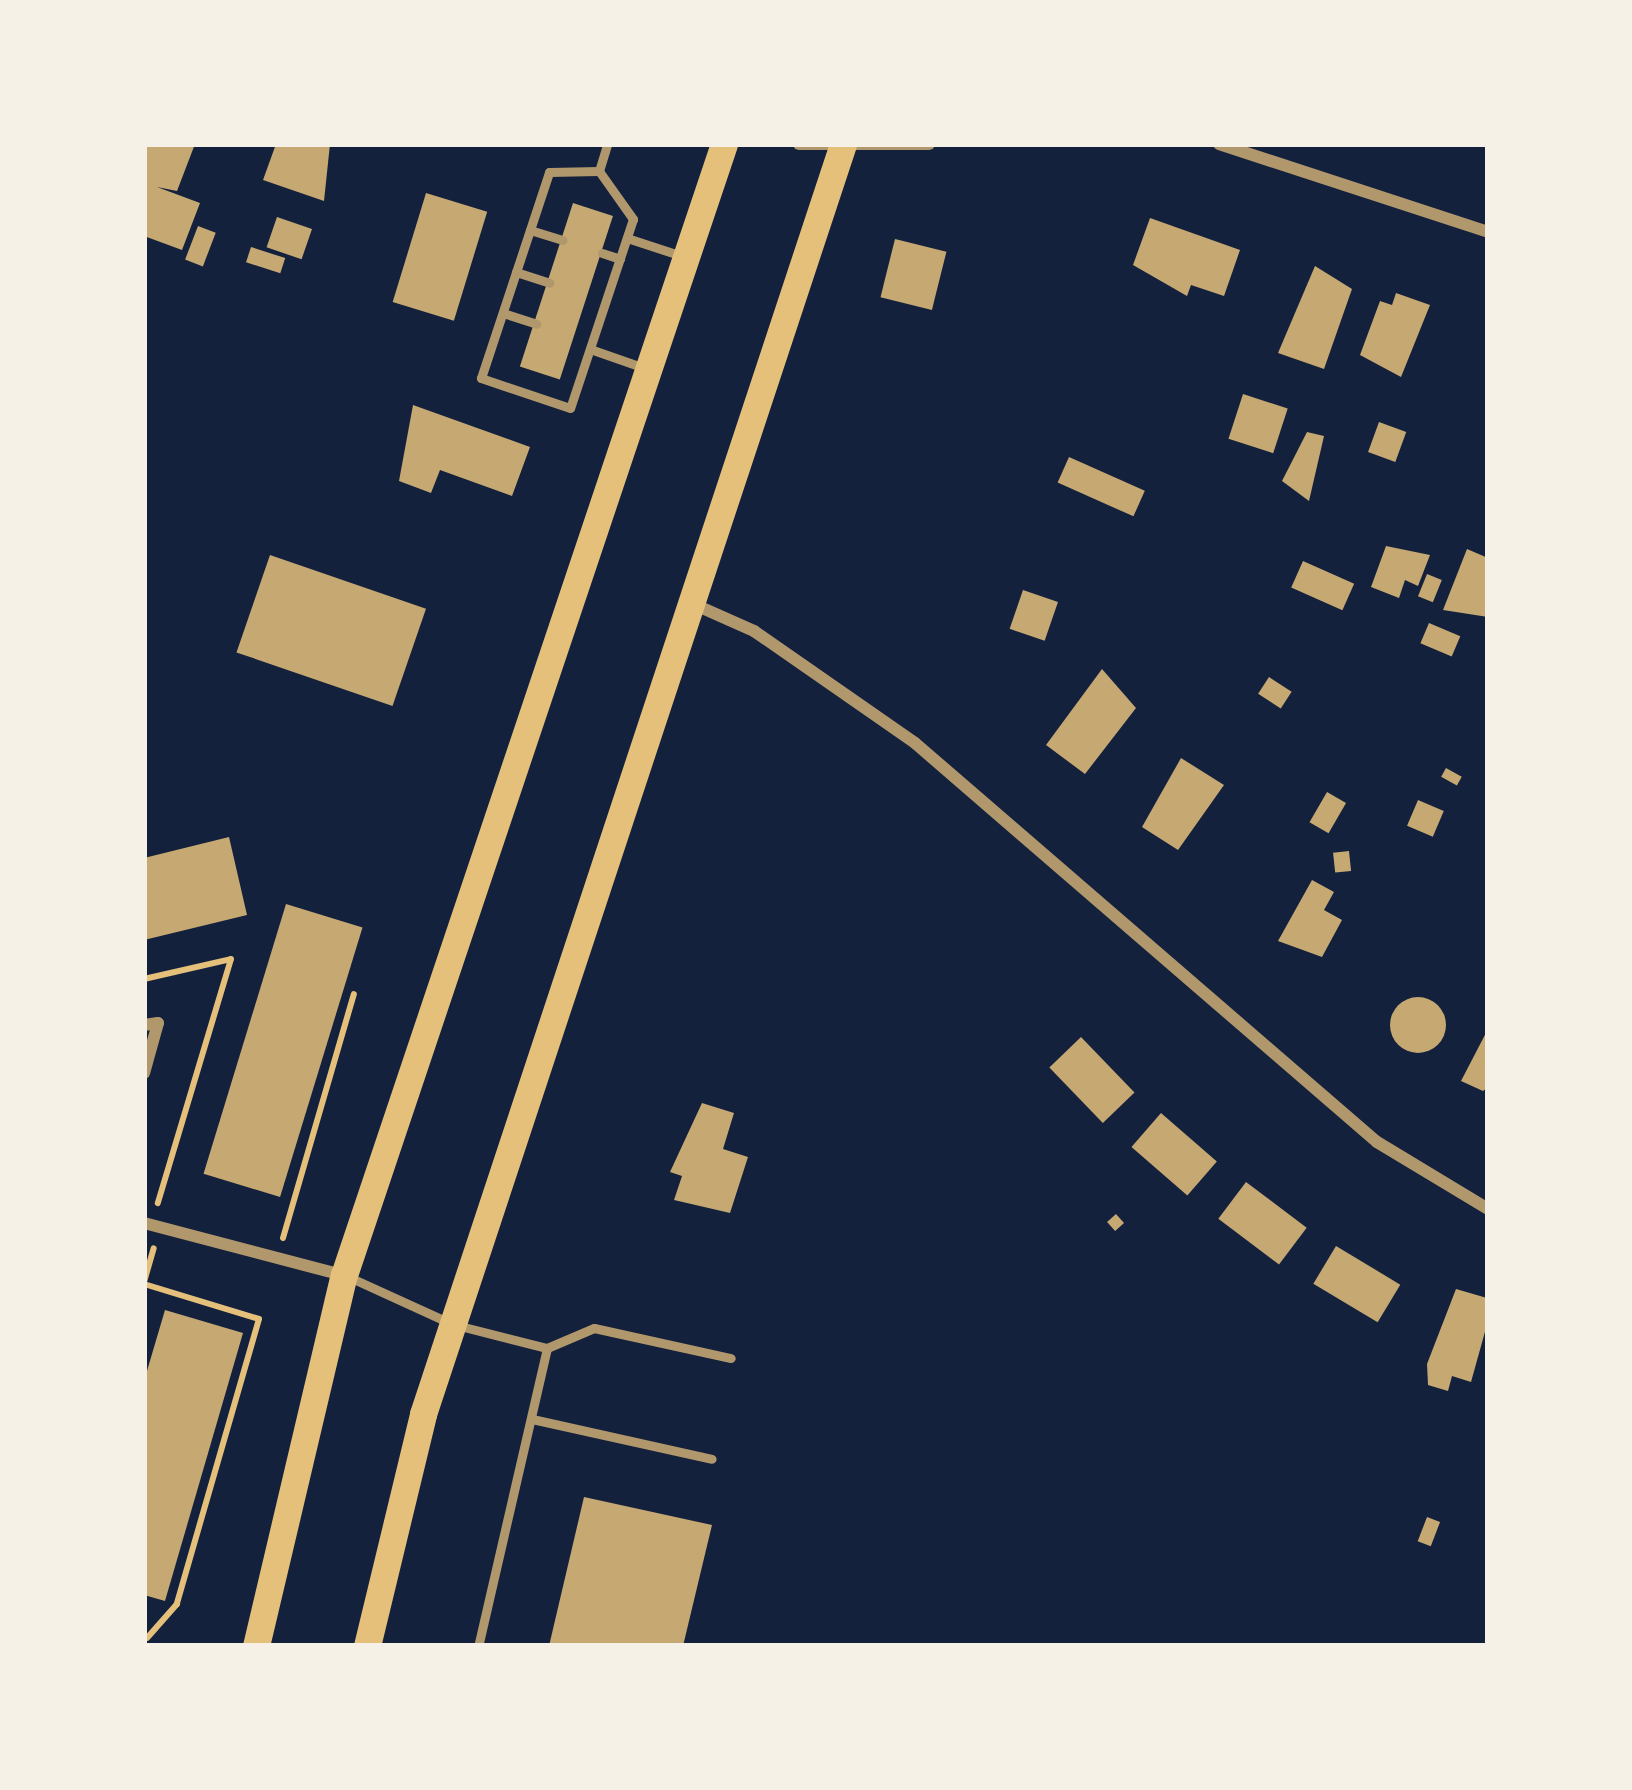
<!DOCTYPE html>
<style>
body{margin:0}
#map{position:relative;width:1632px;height:1790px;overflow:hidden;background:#14213d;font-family:"PT Sans Narrow",sans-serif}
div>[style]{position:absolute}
.building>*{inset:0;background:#c6a872;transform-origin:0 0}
.round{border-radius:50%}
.path>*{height:6px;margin:-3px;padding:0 3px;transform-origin:3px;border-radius:3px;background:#e5c07b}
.service>*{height:9px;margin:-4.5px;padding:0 4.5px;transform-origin:4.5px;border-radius:4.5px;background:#b1986c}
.minor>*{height:12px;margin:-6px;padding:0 6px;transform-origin:6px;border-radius:6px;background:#b1986c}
.primary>*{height:27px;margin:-13.5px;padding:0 13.5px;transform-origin:13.5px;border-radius:13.5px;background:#e5c07b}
span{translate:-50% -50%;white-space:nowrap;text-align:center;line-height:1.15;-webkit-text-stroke:9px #f6f1e7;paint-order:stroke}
.frame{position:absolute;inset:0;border:147px solid #f6f1e7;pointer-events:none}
</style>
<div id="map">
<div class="building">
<div style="clip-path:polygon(144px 144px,195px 144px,177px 191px,157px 187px,200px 203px,182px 250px,144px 236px)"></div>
<div style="clip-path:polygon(276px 144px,330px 144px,324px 201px,263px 180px)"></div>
<div style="left:426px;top:193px;width:64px;height:114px;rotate:17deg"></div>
<div style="left:573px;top:203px;width:42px;height:172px;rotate:18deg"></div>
<div style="left:277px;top:217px;width:37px;height:32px;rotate:19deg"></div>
<div style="clip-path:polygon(1150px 218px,1240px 250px,1224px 296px,1191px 285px,1187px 296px,1133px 265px)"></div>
<div style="left:198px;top:226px;width:19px;height:36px;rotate:21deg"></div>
<div style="left:895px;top:239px;width:53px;height:60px;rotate:14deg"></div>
<div style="left:251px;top:247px;width:36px;height:16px;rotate:18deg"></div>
<div style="clip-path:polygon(1315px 266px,1352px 289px,1324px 369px,1278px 353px)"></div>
<div style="clip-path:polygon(1396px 293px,1430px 305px,1401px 377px,1360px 355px,1380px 301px,1392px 305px)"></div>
<div style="left:1243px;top:394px;width:47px;height:47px;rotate:18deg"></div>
<div style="clip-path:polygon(413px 405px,530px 447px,512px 496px,440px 470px,431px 493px,399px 481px)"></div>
<div style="left:1379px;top:422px;width:29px;height:32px;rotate:20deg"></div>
<div style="clip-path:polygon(1307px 432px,1324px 436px,1309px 501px,1282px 481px)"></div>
<div style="left:1069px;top:457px;width:83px;height:28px;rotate:24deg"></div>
<div style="clip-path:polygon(1386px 546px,1430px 555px,1418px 586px,1405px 580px,1399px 598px,1371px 587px)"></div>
<div style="clip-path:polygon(1467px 549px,1488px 558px,1488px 617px,1443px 610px)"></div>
<div style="left:270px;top:555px;width:165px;height:103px;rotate:19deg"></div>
<div style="left:1303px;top:561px;width:56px;height:29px;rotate:24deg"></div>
<div style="left:1427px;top:574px;width:16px;height:24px;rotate:22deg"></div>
<div style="left:1023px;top:590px;width:37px;height:41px;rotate:19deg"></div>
<div style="left:1429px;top:623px;width:34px;height:22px;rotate:23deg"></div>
<div style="clip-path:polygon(1102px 669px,1136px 708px,1085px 774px,1046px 745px)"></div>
<div style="left:1269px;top:677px;width:27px;height:20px;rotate:33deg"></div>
<div style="clip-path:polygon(1181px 758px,1224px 785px,1178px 850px,1142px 827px)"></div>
<div style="left:1446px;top:768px;width:18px;height:10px;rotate:29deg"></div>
<div style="left:1327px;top:792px;width:22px;height:35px;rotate:30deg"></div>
<div style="left:1418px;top:800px;width:28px;height:28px;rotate:23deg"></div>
<div style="clip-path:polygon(229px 837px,247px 915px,144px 940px,144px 858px)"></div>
<div style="left:1349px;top:851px;width:20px;height:16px;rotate:84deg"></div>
<div style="clip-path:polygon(1312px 880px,1334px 892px,1324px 910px,1342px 920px,1322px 957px,1278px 941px)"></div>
<div style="left:286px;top:904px;width:80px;height:282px;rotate:17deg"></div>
<div class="round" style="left:1390px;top:997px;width:56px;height:56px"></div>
<div style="clip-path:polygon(1488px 1029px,1488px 1087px,1483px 1091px,1461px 1081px)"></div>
<div style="left:1081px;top:1037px;width:77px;height:44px;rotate:46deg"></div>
<div style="clip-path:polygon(702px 1103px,734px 1113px,723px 1149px,748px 1157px,730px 1213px,674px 1200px,682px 1176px,670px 1172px)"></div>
<div style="left:1161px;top:1113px;width:74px;height:45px;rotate:41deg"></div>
<div style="left:1246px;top:1182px;width:76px;height:46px;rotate:37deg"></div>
<div style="left:1116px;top:1214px;width:12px;height:12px;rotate:48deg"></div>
<div style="left:1336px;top:1246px;width:75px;height:44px;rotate:31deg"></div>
<div style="clip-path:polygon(1456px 1289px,1487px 1298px,1488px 1321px,1471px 1382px,1452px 1376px,1448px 1391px,1428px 1385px,1427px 1364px)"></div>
<div style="clip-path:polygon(165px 1310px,243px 1333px,165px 1601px,144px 1595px,144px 1381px)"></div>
<div style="clip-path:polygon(584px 1497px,712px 1525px,683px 1646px,549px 1646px)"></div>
<div style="left:1427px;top:1517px;width:14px;height:26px;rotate:21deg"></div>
</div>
<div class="path">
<div style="left:144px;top:979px;width:89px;rotate:-12.9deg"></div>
<div style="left:231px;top:959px;width:255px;rotate:106.7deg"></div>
<div style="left:283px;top:1238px;width:254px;rotate:-73.8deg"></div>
<div style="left:144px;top:1282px;width:35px;rotate:-74deg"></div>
<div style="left:144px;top:1284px;width:120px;rotate:16.9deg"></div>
<div style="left:259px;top:1319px;width:297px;rotate:106.1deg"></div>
<div style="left:177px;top:1604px;width:45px;rotate:131.4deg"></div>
</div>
<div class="service">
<div style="left:599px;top:171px;width:59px;rotate:54.7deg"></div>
<div style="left:633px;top:219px;width:199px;rotate:108.4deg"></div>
<div style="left:570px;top:408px;width:94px;rotate:-161.4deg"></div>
<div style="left:481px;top:378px;width:217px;rotate:-71.7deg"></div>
<div style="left:549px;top:172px;width:50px;rotate:-1.1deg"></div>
<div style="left:599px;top:171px;width:28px;rotate:-73deg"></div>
<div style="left:530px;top:230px;width:34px;rotate:17deg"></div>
<div style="left:627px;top:238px;width:61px;rotate:18.1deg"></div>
<div style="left:602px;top:253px;width:19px;rotate:18deg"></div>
<div style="left:516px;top:272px;width:35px;rotate:18deg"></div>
<div style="left:503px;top:313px;width:35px;rotate:18deg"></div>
<div style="left:590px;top:349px;width:60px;rotate:19.3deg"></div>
<div style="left:349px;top:1277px;width:113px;rotate:24.5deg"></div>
<div style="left:452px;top:1324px;width:98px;rotate:14.2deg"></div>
<div style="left:547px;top:1348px;width:306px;rotate:103deg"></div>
<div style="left:547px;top:1348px;width:51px;rotate:-23.1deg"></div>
<div style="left:594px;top:1328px;width:140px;rotate:12.4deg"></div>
<div style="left:532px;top:1419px;width:184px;rotate:12.5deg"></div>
</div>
<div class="minor">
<div style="left:799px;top:144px;width:130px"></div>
<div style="left:1219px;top:144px;width:283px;rotate:18.1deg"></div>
<div style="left:691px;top:603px;width:69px;rotate:24deg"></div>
<div style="left:754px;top:631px;width:196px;rotate:34.8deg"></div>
<div style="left:915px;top:743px;width:610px;rotate:40.82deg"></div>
<div style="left:1377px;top:1142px;width:130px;rotate:31.1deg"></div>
<div style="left:144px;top:1025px;width:14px;rotate:-8deg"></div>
<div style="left:158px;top:1023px;width:52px;rotate:105.6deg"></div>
<div style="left:144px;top:1223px;width:205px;rotate:14.7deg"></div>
</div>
<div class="primary">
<div style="left:256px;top:1646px;width:381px;rotate:-76.7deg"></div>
<div style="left:344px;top:1275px;width:1193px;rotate:-71.43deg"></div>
<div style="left:367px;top:1646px;width:239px;rotate:-76.4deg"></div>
<div style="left:423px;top:1414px;width:1338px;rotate:-71.7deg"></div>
</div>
<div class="frame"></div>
</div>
